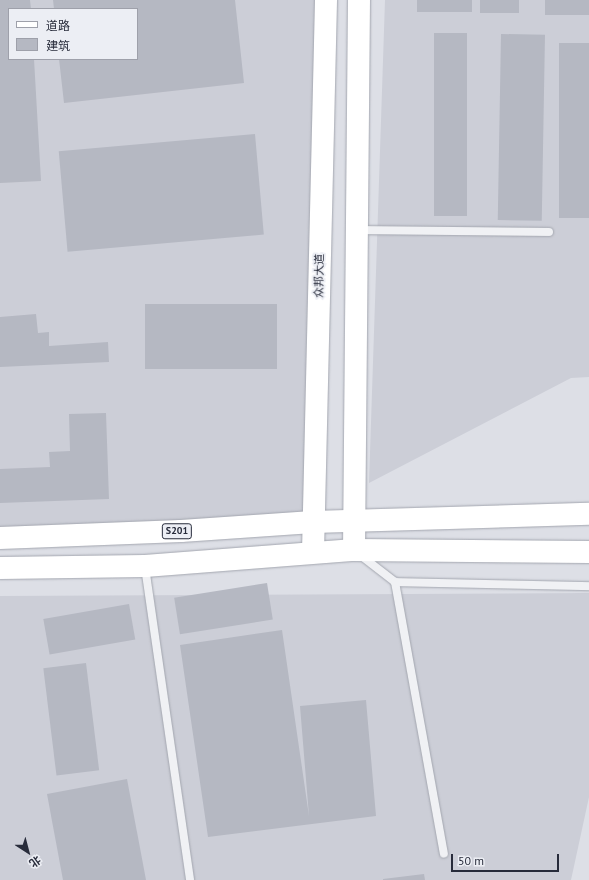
<!DOCTYPE html>
<meta charset="utf-8">
<style>
body{margin:0}
#map{position:relative;width:589px;height:880px;overflow:hidden;background:#dddfe6;font-family:"PT Sans","Noto Sans SC",sans-serif}
div>[style]{position:absolute}
.built>*{inset:0;background:#ccced7}
.building>*{inset:0;background:#b5b8c2;transform-origin:0 0}
.roads{filter:drop-shadow(0 0 1px #a3a6af) drop-shadow(0 0 1px #a3a6af)}
.service>*{height:8px;margin:-4px;padding:0 4px;transform-origin:4px;border-radius:4px;background:#f0f1f4}
.secondary>*{height:22px;margin:-11px;padding:0 11px;transform-origin:11px;border-radius:11px;background:#fff}
.primary>*{height:22px;margin:-11px;padding:0 11px;transform-origin:11px;border-radius:11px;background:#fff}
span{translate:-50% -50%;white-space:nowrap;text-align:center;line-height:1.15;-webkit-text-stroke:3.5px #eceef4;paint-order:stroke}
.shield-label span{padding:1px 3px;background:#eceef4;border:1px solid;border-radius:3px;-webkit-text-stroke-width:0}
.shield-label{font-size:10px;color:#282c3b;font-weight:700}
.street-label{font-size:11px;color:#282c3b}
.legend{position:absolute;left:8px;top:8px;width:130px;height:52px;box-sizing:border-box;background:#eceef4;border:1px solid #9ea0aa;margin:0;padding:5px 7px;list-style:none;font-size:12px;color:#282c3b}
.legend li{display:flex;align-items:center;gap:8px;height:20px}
.legend b{width:20px;border:1px solid #9ea0aa}
.north{position:absolute;left:8px;top:832px;width:40px;height:40px;-webkit-text-stroke:3px #eceef4;paint-order:stroke;rotate:144deg;font-size:11px;font-weight:700;line-height:16px;text-align:center;color:#282c3b}
.north::after{content:'';display:block;margin:auto;width:14px;height:18px;background:#282c3b;clip-path:polygon(50% 0,100% 100%,50% 72%,0 100%)}
.scale{position:absolute;left:451px;top:854px;width:108px;height:18px;box-sizing:border-box;border:2px solid #282c3b;border-top:0;padding-left:5px;font-size:12px;line-height:14px;white-space:nowrap;color:#282c3b;-webkit-text-stroke:3px #eceef4;paint-order:stroke}
</style>
<div id="map">
<div class="built">
<div style="clip-path:polygon(evenodd,0 0,321px 0,313px 522px,0 535px,0 0,9px 9px,137px 9px,137px 59px,9px 59px,9px 9px)"></div>
<div style="clip-path:polygon(385px 0,589px 0,589px 377px,571px 378px,369px 483px)"></div>
<div style="clip-path:polygon(589px 593px,589px 797px,571px 880px,0 880px,0 596px)"></div>
</div>
<div class="building">
<div style="clip-path:polygon(0 0,30px 0,31px 9px,9px 9px,9px 59px,34px 59px,41px 181px,0 183px)"></div>
<div style="clip-path:polygon(53px 0,235px 0,244px 83px,64px 103px,59px 59px,137px 59px,137px 9px,54px 9px)"></div>
<div style="left:417px;top:0;width:55px;height:12px"></div>
<div style="left:480px;top:0;width:39px;height:13px"></div>
<div style="left:545px;top:0;width:44px;height:15px"></div>
<div style="left:434px;top:33px;width:33px;height:183px"></div>
<div style="left:501px;top:34px;width:44px;height:186px;rotate:1deg"></div>
<div style="left:559px;top:43px;width:30px;height:175px"></div>
<div style="left:255px;top:134px;width:101px;height:197px;rotate:85deg"></div>
<div style="left:277px;top:304px;width:65px;height:132px;rotate:90deg"></div>
<div style="clip-path:polygon(36px 314px,38px 333px,49px 332px,49px 346px,108px 342px,109px 362px,0 367px,0 317px)"></div>
<div style="clip-path:polygon(106px 413px,109px 499px,0 503px,0 469px,50px 467px,49px 452px,70px 451px,69px 414px)"></div>
<div style="left:267px;top:583px;width:37px;height:94px;rotate:81deg"></div>
<div style="left:129px;top:604px;width:36px;height:87px;rotate:80deg"></div>
<div style="clip-path:polygon(282px 630px,309px 816px,300px 706px,366px 700px,376px 816px,208px 837px,180px 645px)"></div>
<div style="left:86px;top:663px;width:108px;height:43px;rotate:83deg"></div>
<div style="clip-path:polygon(127px 779px,146px 880px,63px 880px,47px 794px)"></div>
<div style="clip-path:polygon(424px 874px,425px 880px,383px 880px,383px 879px)"></div>
</div>
<div class="roads">
<div class="service">
<div style="left:358px;top:230px;width:191px;rotate:0.6deg"></div>
<div style="left:359px;top:554px;width:46px;rotate:37.9deg"></div>
<div style="left:395px;top:582px;width:276px;rotate:79.8deg"></div>
<div style="left:145px;top:567px;width:316px;rotate:81.8deg"></div>
<div style="left:395px;top:582px;width:194px;rotate:1.2deg"></div>
</div>
<div class="secondary">
<div style="left:354px;top:550px;width:550px;rotate:-89.48deg"></div>
<div style="left:313px;top:552px;width:552px;rotate:-88.65deg"></div>
</div>
<div class="primary">
<div style="left:0;top:538px;width:181px;rotate:-2.2deg"></div>
<div style="left:181px;top:531px;width:132px;rotate:-3.9deg"></div>
<div style="left:313px;top:522px;width:276px;rotate:-1.7deg"></div>
<div style="left:0;top:568px;width:145px;rotate:-0.8deg"></div>
<div style="left:145px;top:566px;width:210px;rotate:-4.4deg"></div>
<div style="left:354px;top:550px;width:235px;rotate:0.5deg"></div>
</div>
</div>
<div class="shield-label">
<span style="left:177px;top:531px">S201</span>
</div>
<div class="street-label">
<span style="left:319px;top:276px;rotate:-89deg">众邦大道</span>
</div>
<ul class="legend">
<li><b style="height:5px;background:#fff"></b>道路</li>
<li><b style="height:11px;background:#b5b8c2"></b>建筑</li>
</ul>
<div class="north">北</div>
<div class="scale">50 m</div>
</div>
